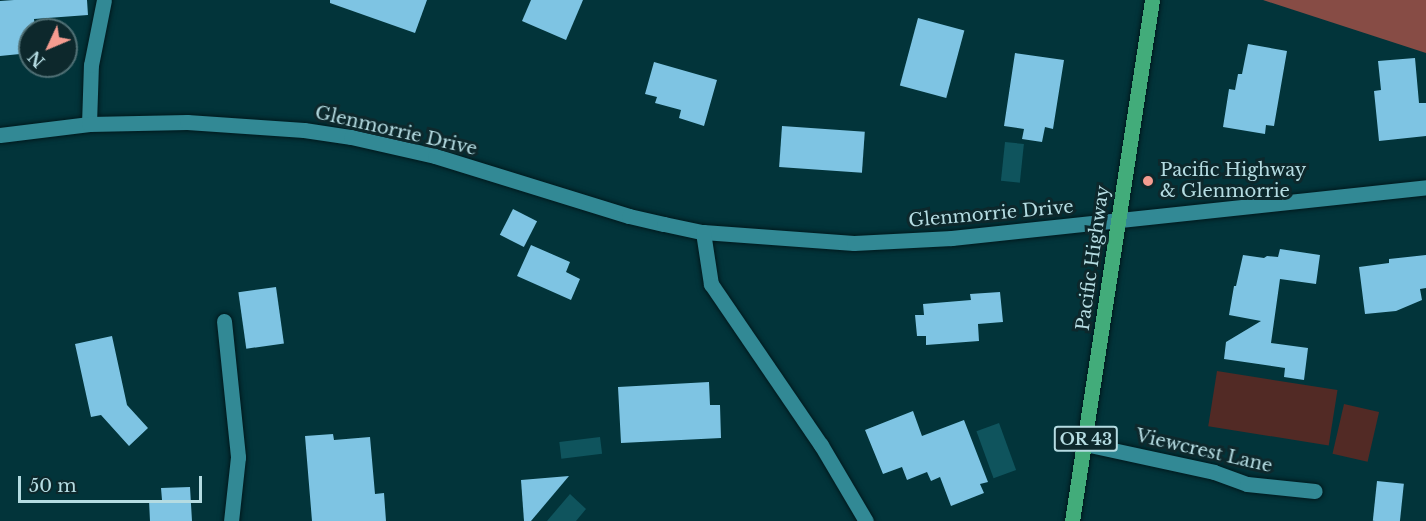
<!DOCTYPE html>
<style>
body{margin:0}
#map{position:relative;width:1426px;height:521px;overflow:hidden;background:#02343a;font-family:"Libre Baskerville",serif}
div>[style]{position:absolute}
.green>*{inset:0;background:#522a25;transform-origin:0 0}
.forest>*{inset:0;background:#874c45}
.water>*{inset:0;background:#0f545d;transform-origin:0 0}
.building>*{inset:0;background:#7ec4e3;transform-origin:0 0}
.roads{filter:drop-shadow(0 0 2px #00191d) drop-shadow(0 0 2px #00191d)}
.minor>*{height:15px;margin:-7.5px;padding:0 7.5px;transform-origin:7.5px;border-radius:7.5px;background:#328995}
.major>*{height:15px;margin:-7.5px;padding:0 7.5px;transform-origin:7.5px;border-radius:7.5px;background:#42ac7a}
.dots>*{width:16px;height:16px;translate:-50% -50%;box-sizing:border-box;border:3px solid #0d282c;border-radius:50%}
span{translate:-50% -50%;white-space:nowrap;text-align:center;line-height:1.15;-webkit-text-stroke:6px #0d282c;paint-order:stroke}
.shield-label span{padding:2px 4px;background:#0d282c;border:2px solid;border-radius:4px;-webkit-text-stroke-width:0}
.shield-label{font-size:16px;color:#b5dce2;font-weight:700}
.street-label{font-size:18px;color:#b5dce2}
.poi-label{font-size:18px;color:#b5dce2}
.left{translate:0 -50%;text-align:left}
.north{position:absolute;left:18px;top:18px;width:60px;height:60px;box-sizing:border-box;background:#0d282c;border:2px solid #507075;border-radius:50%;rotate:226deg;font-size:16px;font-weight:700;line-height:24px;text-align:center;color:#b5dce2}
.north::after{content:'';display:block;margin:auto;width:21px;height:27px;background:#f59c90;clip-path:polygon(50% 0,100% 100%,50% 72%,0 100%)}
.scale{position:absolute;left:18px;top:476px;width:184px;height:27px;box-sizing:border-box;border:3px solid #b5dce2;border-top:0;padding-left:8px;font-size:18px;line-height:21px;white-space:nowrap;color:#b5dce2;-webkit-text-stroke:4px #0d282c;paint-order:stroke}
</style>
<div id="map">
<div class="green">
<div style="left:1217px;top:371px;width:122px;height:56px;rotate:9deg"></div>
<div style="left:1344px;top:404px;width:36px;height:51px;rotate:13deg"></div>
</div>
<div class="forest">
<div style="clip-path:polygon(1263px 0,1426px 0,1426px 53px)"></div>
</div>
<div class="water">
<div style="left:1005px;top:142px;width:19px;height:39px;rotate:6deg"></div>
<div style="left:999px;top:423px;width:50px;height:24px;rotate:70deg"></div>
<div style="left:600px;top:437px;width:17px;height:41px;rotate:83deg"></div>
<div style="clip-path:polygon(570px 494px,586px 509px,576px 521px,547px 521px)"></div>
</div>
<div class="building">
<div style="clip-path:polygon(14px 0,87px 0,88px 15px,34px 19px,35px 30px,30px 30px,30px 53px,0 56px,0 1px)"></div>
<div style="clip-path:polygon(330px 0,427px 0,415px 33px,330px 3px)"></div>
<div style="clip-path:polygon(531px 0,583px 0,566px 40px,522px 21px)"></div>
<div style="left:918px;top:18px;width:48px;height:70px;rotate:15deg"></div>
<div style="clip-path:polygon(1248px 44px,1287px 51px,1274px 126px,1266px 125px,1265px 134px,1223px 127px,1229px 89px,1235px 90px,1238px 74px,1242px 74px)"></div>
<div style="clip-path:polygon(1015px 53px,1064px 60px,1053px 129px,1045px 127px,1042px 142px,1022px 139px,1024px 129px,1004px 126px)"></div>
<div style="clip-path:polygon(1415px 58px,1419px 103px,1426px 103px,1426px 136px,1379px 141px,1374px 91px,1381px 90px,1378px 61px)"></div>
<div style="clip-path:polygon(654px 62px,717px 80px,704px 126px,679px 118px,681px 110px,655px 103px,657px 97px,645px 94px)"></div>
<div style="left:782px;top:126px;width:83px;height:41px;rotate:4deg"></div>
<div style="left:513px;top:209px;width:27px;height:29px;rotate:27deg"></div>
<div style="clip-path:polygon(531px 245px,570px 262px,566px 272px,580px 279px,571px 300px,517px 276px)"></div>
<div style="clip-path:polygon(1280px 249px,1320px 255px,1316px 284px,1280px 279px,1271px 343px,1308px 348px,1304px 380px,1284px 377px,1285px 368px,1224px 359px,1226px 342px,1261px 321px,1229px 315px,1234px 286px,1236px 286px,1243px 255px,1264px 258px,1267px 256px,1278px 257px)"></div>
<div style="clip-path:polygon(1426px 255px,1426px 288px,1420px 289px,1422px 300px,1396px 311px,1365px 314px,1359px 267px,1389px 263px,1389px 259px)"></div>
<div style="left:276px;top:287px;width:57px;height:38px;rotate:82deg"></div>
<div style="clip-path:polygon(1000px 292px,1003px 322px,978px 324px,979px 341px,926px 345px,926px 336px,917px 336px,915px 315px,924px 315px,923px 304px,971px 300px,970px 294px)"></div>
<div style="clip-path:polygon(112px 336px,127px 405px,148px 428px,129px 446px,101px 415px,91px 417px,75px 344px)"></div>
<div style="clip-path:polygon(709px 382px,710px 405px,720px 405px,721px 438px,621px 443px,618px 387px)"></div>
<div style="clip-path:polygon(913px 411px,922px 436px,964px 420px,988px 482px,980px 484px,984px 493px,951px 506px,940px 477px,931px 481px,927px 472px,907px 480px,902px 467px,883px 474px,865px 430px)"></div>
<div style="clip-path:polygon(333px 434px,334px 440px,370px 437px,375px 494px,384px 493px,386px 521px,312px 521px,305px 436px)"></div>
<div style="clip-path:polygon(569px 476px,531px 521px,524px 521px,521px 480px)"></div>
<div style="left:1377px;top:481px;width:27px;height:40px;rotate:6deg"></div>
<div style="clip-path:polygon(190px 487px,192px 521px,150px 521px,149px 500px,162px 500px,161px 488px)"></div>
</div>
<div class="roads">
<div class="minor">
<div style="left:89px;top:124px;width:59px;rotate:-88.1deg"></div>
<div style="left:91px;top:65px;width:66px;rotate:-78.7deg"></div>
<div style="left:0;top:135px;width:90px;rotate:-7deg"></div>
<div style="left:89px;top:124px;width:98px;rotate:-1.2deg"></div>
<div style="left:187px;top:122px;width:117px;rotate:3.9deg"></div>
<div style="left:304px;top:130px;width:48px;rotate:8.5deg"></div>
<div style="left:351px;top:137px;width:86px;rotate:12.7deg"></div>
<div style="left:435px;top:156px;width:203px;rotate:17.2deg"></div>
<div style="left:629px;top:216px;width:36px;rotate:13deg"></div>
<div style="left:664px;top:224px;width:40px;rotate:12deg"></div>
<div style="left:703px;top:232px;width:151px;rotate:4.2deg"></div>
<div style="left:854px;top:243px;width:98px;rotate:-2.9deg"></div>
<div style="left:952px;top:238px;width:477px;rotate:-6.1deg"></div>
<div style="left:703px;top:232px;width:53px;rotate:81.3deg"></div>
<div style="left:711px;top:284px;width:195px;rotate:55.7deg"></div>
<div style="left:821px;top:445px;width:88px;rotate:59.4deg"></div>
<div style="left:224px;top:321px;width:137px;rotate:84.1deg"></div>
<div style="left:238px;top:457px;width:64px;rotate:96.2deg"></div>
<div style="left:1085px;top:444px;width:132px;rotate:12.2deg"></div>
<div style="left:1214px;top:472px;width:35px;rotate:20deg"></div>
<div style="left:1247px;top:484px;width:68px;rotate:5.9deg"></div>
</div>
<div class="major">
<div style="left:1072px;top:521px;width:527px;rotate:-81.27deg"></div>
</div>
</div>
<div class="dots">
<div style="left:1148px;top:181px;background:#f59c90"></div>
</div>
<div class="shield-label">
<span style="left:1086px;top:439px">OR 43</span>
</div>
<div class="street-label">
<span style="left:396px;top:131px;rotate:13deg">Glenmorrie Drive</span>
<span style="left:991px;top:214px;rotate:-5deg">Glenmorrie Drive</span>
<span style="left:1093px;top:258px;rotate:-82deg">Pacific Highway</span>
<span style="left:1204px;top:451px;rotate:13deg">Viewcrest Lane</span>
</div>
<div class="poi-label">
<span class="left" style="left:1160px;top:181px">Pacific Highway<br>&amp; Glenmorrie</span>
</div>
<div class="north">N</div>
<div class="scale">50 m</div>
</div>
